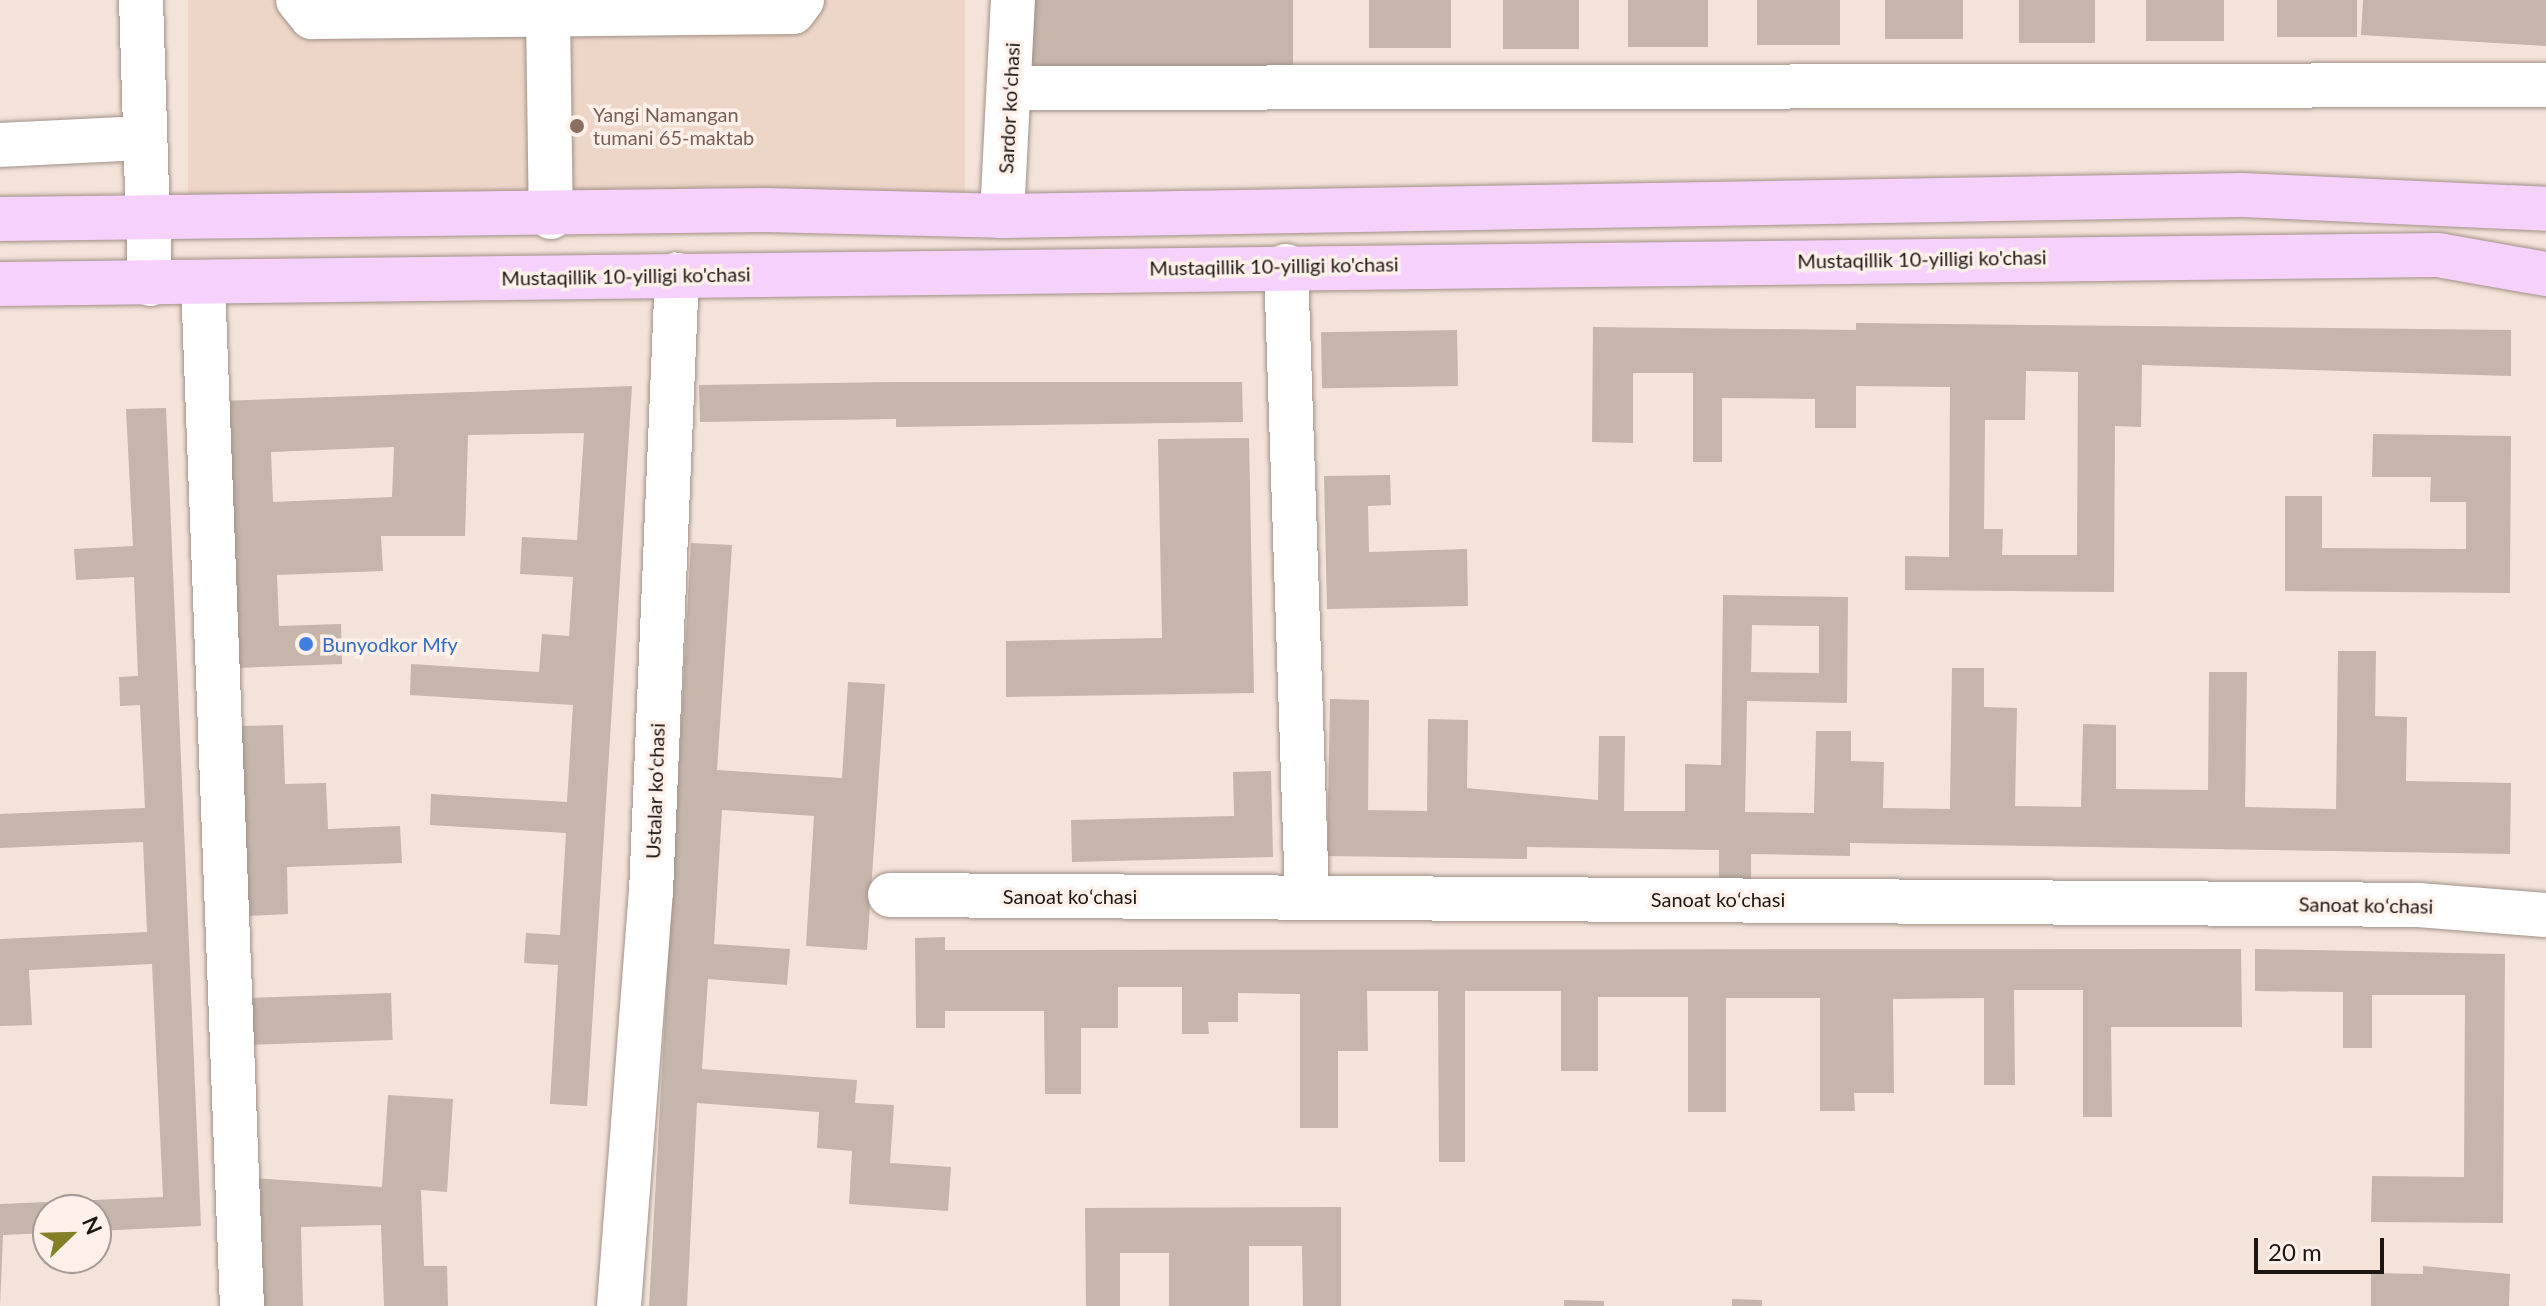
<!DOCTYPE html>
<meta charset="utf-8">
<style>
body{margin:0}
#map{position:relative;width:2546px;height:1306px;overflow:hidden;background:#f4e3d9;font-family:Lato,sans-serif}
div>[style]{position:absolute}
.built>*{inset:0;background:#edd6c7;transform-origin:0 0}
.building>*{inset:0;background:#c5b5ab;transform-origin:0 0}
.roads{filter:drop-shadow(0 0 2px #a09187) drop-shadow(0 0 2px #a09187)}
.minor>*{height:44px;margin:-22px;padding:0 22px;transform-origin:22px;border-radius:22px;background:#fff}
.major>*{height:44px;margin:-22px;padding:0 22px;transform-origin:22px;border-radius:22px;background:#f5d1fc}
.dots>*{width:22px;height:22px;translate:-50% -50%;box-sizing:border-box;border:4px solid #fff1e9;border-radius:50%}
span{translate:-50% -50%;white-space:nowrap;text-align:center;line-height:1.15;-webkit-text-stroke:7px #fff1e9;paint-order:stroke}
.street-label{font-size:20px;color:#1d1714}
.education-label{font-size:20px;color:#785e54}
.left{translate:0 -50%;text-align:left}
.shop-label{font-size:20px;color:#366cbe}
.north{position:absolute;left:32px;top:1194px;width:80px;height:80px;box-sizing:border-box;background:#fff1e9;border:2px solid #a59a94;border-radius:50%;rotate:67deg;font-size:22px;font-weight:700;line-height:32px;text-align:center;color:#1d1714}
.north::after{content:'';display:block;margin:auto;width:28px;height:36px;background:#857f27;clip-path:polygon(50% 0,100% 100%,50% 72%,0 100%)}
.scale{position:absolute;left:2254px;top:1238px;width:130px;height:36px;box-sizing:border-box;border:4px solid #1d1714;border-top:0;padding-left:10px;font-size:24px;line-height:28px;white-space:nowrap;color:#1d1714;-webkit-text-stroke:6px #fff1e9;paint-order:stroke}
</style>
<div id="map">
<div class="built">
<div style="left:188px;top:0;width:777px;height:199px"></div>
</div>
<div class="building">
<div style="left:1293px;top:0;width:73px;height:271px;rotate:90deg"></div>
<div style="left:1369px;top:0;width:82px;height:48px"></div>
<div style="left:1503px;top:0;width:76px;height:49px"></div>
<div style="left:1628px;top:0;width:80px;height:47px"></div>
<div style="left:1757px;top:0;width:83px;height:45px"></div>
<div style="left:1885px;top:0;width:78px;height:39px"></div>
<div style="left:2019px;top:0;width:76px;height:43px"></div>
<div style="left:2146px;top:0;width:78px;height:41px"></div>
<div style="left:2277px;top:0;width:80px;height:37px"></div>
<div style="clip-path:polygon(2363px 0,2546px 0,2546px 46px,2361px 35px)"></div>
<div style="clip-path:polygon(evenodd,1856px 323px,2511px 330px,2511px 376px,2142px 365px,2141px 427px,2115px 426px,2114px 592px,1905px 590px,1905px 556px,1949px 557px,1950px 387px,1856px 386px,1856px 428px,1815px 428px,1815px 399px,1722px 398px,1722px 462px,1693px 462px,1693px 373px,1633px 373px,1633px 443px,1592px 442px,1593px 327px,1856px 330px,1856px 323px,2026px 371px,2078px 372px,2077px 555px,2002px 555px,2003px 529px,1984px 529px,1985px 420px,2025px 420px,2026px 371px)"></div>
<div style="left:1457px;top:330px;width:56px;height:136px;rotate:89deg"></div>
<div style="clip-path:polygon(895px 382px,1242px 382px,1243px 422px,896px 427px,896px 419px,700px 422px,699px 385px)"></div>
<div style="clip-path:polygon(evenodd,632px 386px,587px 1106px,550px 1104px,558px 965px,524px 963px,526px 933px,560px 935px,566px 833px,430px 825px,431px 794px,567px 802px,573px 705px,410px 695px,411px 664px,539px 672px,542px 634px,569px 636px,573px 577px,520px 574px,522px 537px,577px 540px,584px 433px,468px 435px,465px 536px,381px 536px,383px 571px,277px 575px,279px 626px,341px 624px,342px 664px,236px 668px,221px 401px,632px 386px,394px 447px,392px 497px,273px 502px,271px 452px,394px 447px)"></div>
<div style="clip-path:polygon(166px 408px,201px 1226px,96px 1231px,96px 1210px,48px 1210px,48px 1233px,3px 1235px,0 1306px,0 1204px,163px 1197px,152px 964px,29px 970px,32px 1025px,0 1026px,0 939px,147px 932px,143px 842px,0 848px,0 814px,145px 808px,140px 705px,120px 706px,119px 677px,138px 676px,134px 577px,76px 580px,74px 549px,133px 546px,126px 409px)"></div>
<div style="clip-path:polygon(2373px 434px,2511px 436px,2510px 593px,2285px 591px,2285px 496px,2322px 496px,2322px 548px,2466px 549px,2466px 502px,2430px 502px,2431px 477px,2372px 477px)"></div>
<div style="clip-path:polygon(1249px 438px,1254px 693px,1006px 697px,1006px 641px,1162px 638px,1158px 439px)"></div>
<div style="clip-path:polygon(1390px 475px,1391px 505px,1368px 506px,1369px 552px,1467px 549px,1468px 606px,1327px 609px,1324px 476px)"></div>
<div style="clip-path:polygon(691px 543px,732px 545px,717px 770px,842px 778px,848px 682px,885px 684px,867px 950px,806px 946px,814px 816px,722px 810px,714px 944px,790px 949px,787px 985px,708px 979px,702px 1069px,857px 1080px,855px 1103px,894px 1105px,890px 1163px,951px 1167px,948px 1211px,849px 1204px,852px 1151px,817px 1148px,819px 1112px,697px 1103px,687px 1306px,649px 1306px)"></div>
<div style="clip-path:polygon(evenodd,1723px 595px,1848px 597px,1847px 703px,1747px 701px,1745px 812px,1814px 813px,1816px 731px,1851px 731px,1851px 761px,1884px 762px,1883px 808px,1950px 809px,1952px 668px,1984px 668px,1984px 707px,2017px 708px,2015px 806px,2081px 807px,2083px 724px,2116px 725px,2116px 789px,2208px 790px,2209px 672px,2247px 672px,2245px 807px,2336px 809px,2338px 651px,2376px 651px,2375px 716px,2407px 717px,2406px 781px,2511px 783px,2510px 854px,1850px 843px,1850px 856px,1751px 854px,1751px 886px,1719px 885px,1719px 850px,1527px 847px,1527px 859px,1327px 856px,1330px 699px,1369px 700px,1368px 810px,1427px 811px,1428px 719px,1468px 720px,1467px 788px,1598px 800px,1599px 736px,1625px 736px,1624px 811px,1685px 811px,1685px 764px,1721px 765px,1723px 595px,1752px 625px,1819px 626px,1819px 673px,1751px 672px,1752px 625px)"></div>
<div style="clip-path:polygon(283px 725px,285px 784px,326px 783px,328px 829px,400px 826px,402px 863px,287px 867px,288px 914px,248px 916px,241px 726px)"></div>
<div style="clip-path:polygon(1271px 771px,1273px 857px,1072px 862px,1071px 820px,1234px 816px,1233px 772px)"></div>
<div style="clip-path:polygon(945px 937px,945px 950px,2241px 949px,2242px 1027px,2111px 1027px,2112px 1117px,2083px 1117px,2083px 990px,2014px 990px,2015px 1085px,1984px 1085px,1984px 998px,1893px 999px,1894px 1093px,1854px 1093px,1855px 1111px,1820px 1111px,1820px 998px,1726px 998px,1726px 1112px,1688px 1112px,1688px 997px,1598px 997px,1598px 1071px,1561px 1071px,1561px 991px,1465px 991px,1465px 1162px,1439px 1162px,1438px 991px,1367px 991px,1368px 1051px,1338px 1051px,1338px 1128px,1300px 1128px,1300px 994px,1238px 993px,1238px 1022px,1208px 1022px,1209px 1034px,1182px 1034px,1182px 987px,1118px 987px,1118px 1028px,1081px 1028px,1081px 1094px,1045px 1094px,1044px 1011px,945px 1011px,945px 1028px,916px 1028px,915px 938px)"></div>
<div style="clip-path:polygon(2255px 949px,2505px 954px,2503px 1223px,2371px 1222px,2372px 1176px,2464px 1177px,2465px 995px,2372px 995px,2372px 1048px,2343px 1048px,2343px 992px,2255px 991px)"></div>
<div style="left:391px;top:993px;width:47px;height:147px;rotate:88deg"></div>
<div style="clip-path:polygon(388px 1095px,453px 1099px,447px 1192px,421px 1190px,424px 1266px,447px 1266px,448px 1306px,384px 1306px,381px 1225px,301px 1227px,303px 1306px,258px 1306px,254px 1178px,382px 1187px)"></div>
<div style="clip-path:polygon(1341px 1207px,1341px 1306px,1303px 1306px,1302px 1246px,1249px 1246px,1249px 1306px,1169px 1306px,1169px 1253px,1120px 1253px,1120px 1306px,1086px 1306px,1085px 1208px)"></div>
<div style="clip-path:polygon(2423px 1266px,2510px 1274px,2509px 1306px,2371px 1306px,2371px 1273px,2423px 1274px)"></div>
<div style="clip-path:polygon(1732px 1299px,1762px 1300px,1762px 1306px,1732px 1306px)"></div>
<div style="clip-path:polygon(1564px 1300px,1604px 1301px,1604px 1306px,1564px 1306px)"></div>
</div>
<div class="roads">
<div class="minor">
<div style="left:141px;top:0;width:284px;rotate:88.2deg"></div>
<div style="left:298px;top:0;width:22px;rotate:51deg"></div>
<div style="left:312px;top:17px;width:481px;rotate:-0.6deg"></div>
<div style="left:793px;top:12px;width:15px;rotate:-53deg"></div>
<div style="left:548px;top:14px;width:203px;rotate:89.2deg"></div>
<div style="left:1013px;top:88px;width:1533px;rotate:-0.11deg"></div>
<div style="left:0;top:145px;width:142px;rotate:-2.8deg"></div>
<div style="left:1002px;top:216px;width:216px;rotate:-87.1deg"></div>
<div style="left:1286px;top:266px;width:630px;rotate:88.09deg"></div>
<div style="left:203px;top:283px;width:1024px;rotate:87.82deg"></div>
<div style="left:890px;top:895px;width:1528px;rotate:0.37deg"></div>
<div style="left:2418px;top:905px;width:128px;rotate:4.5deg"></div>
<div style="left:619px;top:1306px;width:415px;rotate:-85.6deg"></div>
<div style="left:651px;top:892px;width:618px;rotate:-87.59deg"></div>
</div>
<div class="major">
<div style="left:0;top:219px;width:764px;rotate:-0.67deg"></div>
<div style="left:764px;top:210px;width:238px;rotate:1.4deg"></div>
<div style="left:1002px;top:216px;width:1241px;rotate:-0.97deg"></div>
<div style="left:2243px;top:195px;width:303px;rotate:2.6deg"></div>
<div style="left:0;top:284px;width:2438px;rotate:-0.68deg"></div>
<div style="left:2438px;top:255px;width:110px;rotate:10deg"></div>
</div>
</div>
<div class="dots">
<div style="left:577px;top:126px;background:#8d6e63"></div>
<div style="left:306px;top:644px;background:#3f7fe0"></div>
</div>
<div class="street-label">
<span style="left:1009px;top:108px;rotate:-87deg">Sardor koʻchasi</span>
<span style="left:1922px;top:259px;rotate:-1deg">Mustaqillik 10-yilligi ko'chasi</span>
<span style="left:1274px;top:266px;rotate:-1deg">Mustaqillik 10-yilligi ko'chasi</span>
<span style="left:626px;top:276px;rotate:-1deg">Mustaqillik 10-yilligi ko'chasi</span>
<span style="left:655px;top:791px;rotate:-88deg">Ustalar koʻchasi</span>
<span style="left:1070px;top:896px">Sanoat koʻchasi</span>
<span style="left:1718px;top:899px">Sanoat koʻchasi</span>
<span style="left:2366px;top:905px;rotate:1deg">Sanoat koʻchasi</span>
</div>
<div class="education-label">
<span class="left" style="left:593px;top:126px">Yangi Namangan<br>tumani 65-maktab</span>
</div>
<div class="shop-label">
<span class="left" style="left:322px;top:644px">Bunyodkor Mfy</span>
</div>
<div class="north">N</div>
<div class="scale">20 m</div>
</div>
